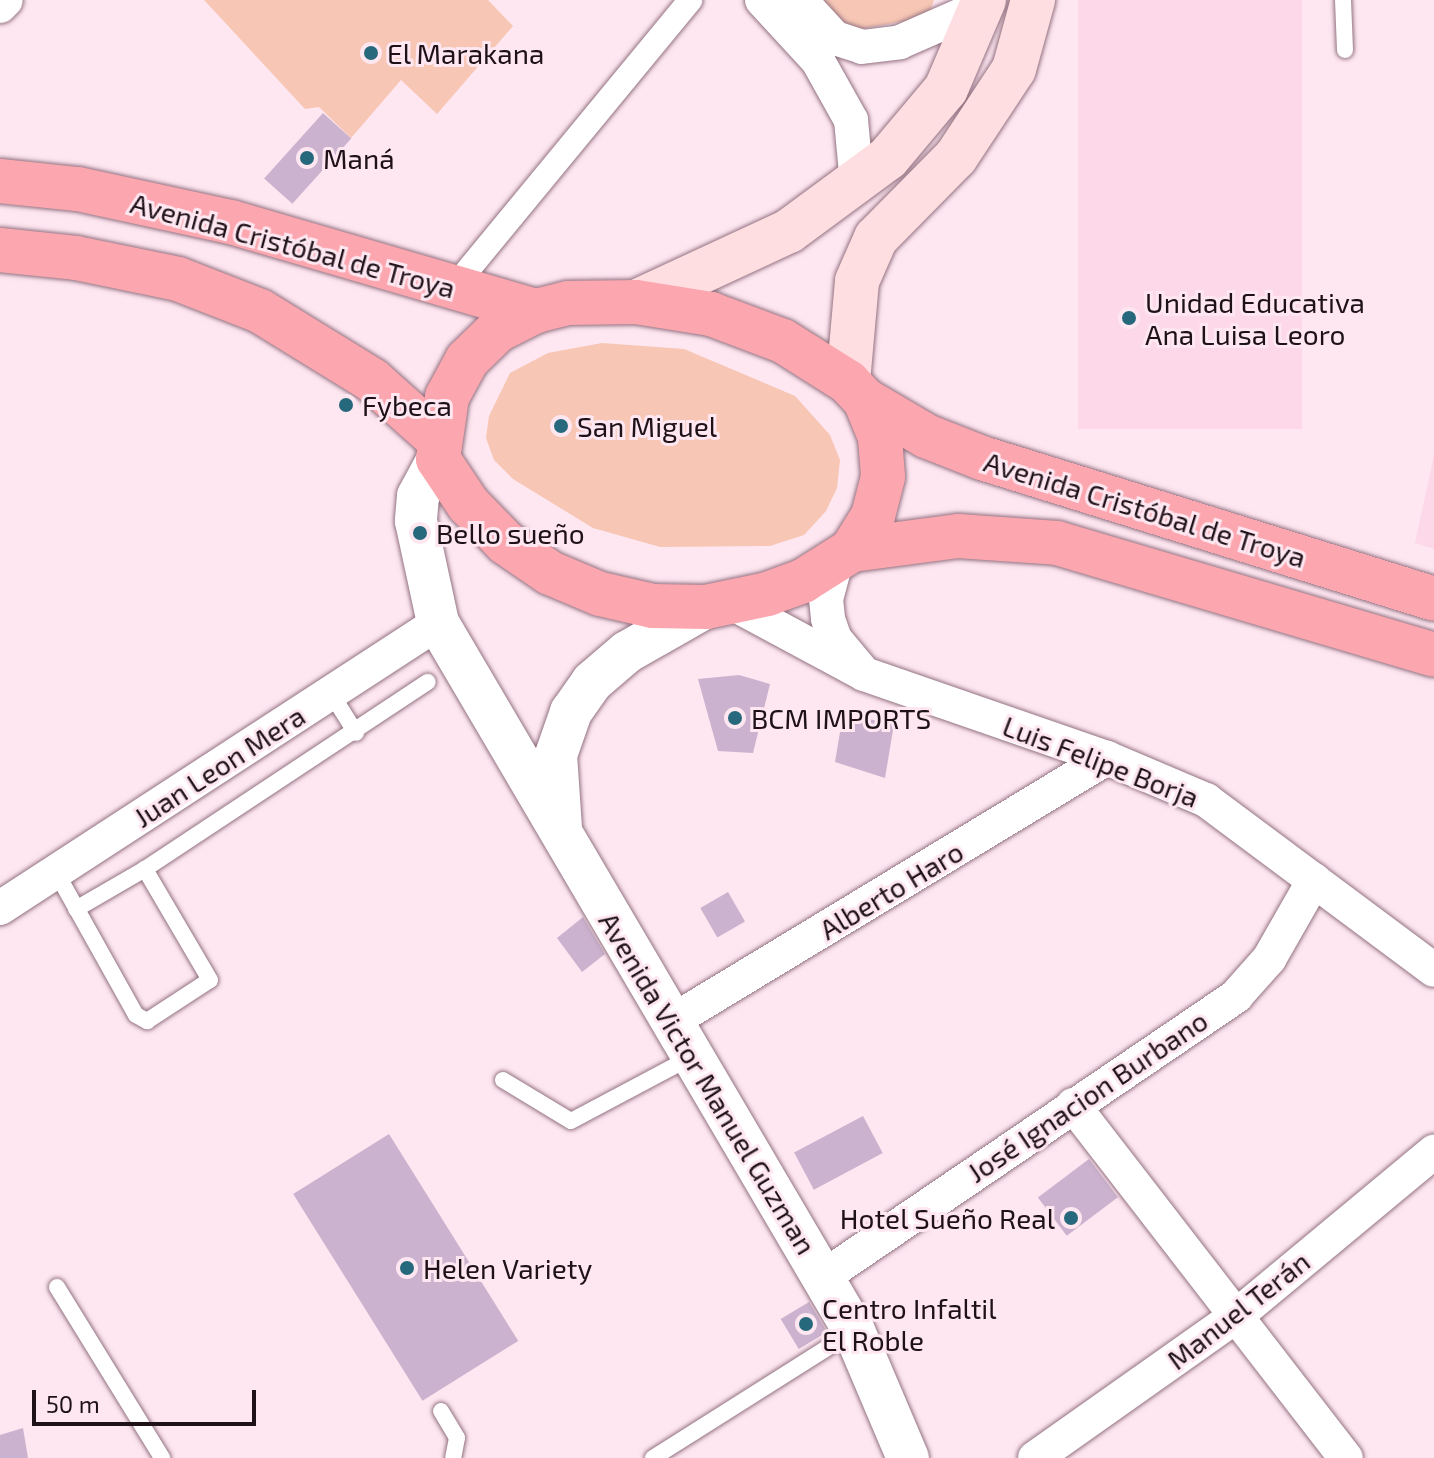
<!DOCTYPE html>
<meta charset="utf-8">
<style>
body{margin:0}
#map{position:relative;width:1434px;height:1458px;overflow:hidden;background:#fee7f1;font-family:"Exo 2",sans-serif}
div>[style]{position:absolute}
.built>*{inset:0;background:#fcd8e8;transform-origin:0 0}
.green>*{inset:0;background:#f7c6b4}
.building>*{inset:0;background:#cbb2ce;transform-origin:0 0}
.roads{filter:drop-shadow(0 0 2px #937281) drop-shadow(0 0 2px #937281)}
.service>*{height:16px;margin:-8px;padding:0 8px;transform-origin:8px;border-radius:8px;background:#fff}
.pedestrian>*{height:24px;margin:-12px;padding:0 12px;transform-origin:12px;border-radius:12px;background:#fff}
.minor>*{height:34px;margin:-17px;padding:0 17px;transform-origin:17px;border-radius:17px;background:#fff}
.tertiary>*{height:42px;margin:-21px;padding:0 21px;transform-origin:21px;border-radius:21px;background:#fff}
.secondary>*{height:44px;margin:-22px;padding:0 22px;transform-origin:22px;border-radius:22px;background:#fedee1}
.trunk>*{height:44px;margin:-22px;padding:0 22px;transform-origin:22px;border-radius:22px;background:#fca7af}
.dots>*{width:22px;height:22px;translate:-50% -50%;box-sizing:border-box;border:4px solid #fee7f1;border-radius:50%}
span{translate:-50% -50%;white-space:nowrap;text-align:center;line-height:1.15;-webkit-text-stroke:6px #fee7f1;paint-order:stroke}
.poi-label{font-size:28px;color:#1e1117}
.left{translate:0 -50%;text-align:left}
.right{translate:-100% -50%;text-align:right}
.street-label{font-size:28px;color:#1e1117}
.scale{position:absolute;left:32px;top:1390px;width:224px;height:36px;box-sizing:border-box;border:4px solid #1e1117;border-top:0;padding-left:10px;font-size:24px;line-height:28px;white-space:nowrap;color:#1e1117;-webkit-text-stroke:6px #fee7f1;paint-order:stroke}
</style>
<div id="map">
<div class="built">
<div style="left:1078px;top:0;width:224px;height:429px"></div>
<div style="clip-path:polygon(1434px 455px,1434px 549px,1415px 543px)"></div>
</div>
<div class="green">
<div style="clip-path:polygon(204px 0,488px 0,513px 26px,437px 114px,401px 80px,351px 138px,319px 107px,305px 109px)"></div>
<div style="clip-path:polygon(810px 0,934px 0,928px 17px,838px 33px)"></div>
<div style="clip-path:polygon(602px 343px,684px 349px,795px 396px,830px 435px,840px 460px,837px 488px,826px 511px,804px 535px,770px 546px,660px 547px,593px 528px,513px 479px,494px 460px,486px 438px,489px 416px,510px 373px,548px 353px)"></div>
</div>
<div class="building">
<div style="left:323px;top:113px;width:38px;height:88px;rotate:42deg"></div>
<div style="clip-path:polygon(739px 675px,770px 684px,753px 753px,718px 751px,698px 679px)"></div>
<div style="clip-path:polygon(843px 714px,894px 724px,885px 778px,835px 762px)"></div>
<div style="left:728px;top:892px;width:34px;height:32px;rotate:60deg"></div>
<div style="clip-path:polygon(583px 917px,605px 954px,582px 972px,557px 938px)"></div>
<div style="left:863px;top:1116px;width:42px;height:78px;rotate:62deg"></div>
<div style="left:389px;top:1134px;width:244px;height:113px;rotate:58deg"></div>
<div style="left:1089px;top:1159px;width:48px;height:64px;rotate:53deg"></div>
<div style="left:809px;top:1302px;width:35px;height:33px;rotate:59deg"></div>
<div style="clip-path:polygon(23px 1428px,28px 1458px,0 1458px,0 1435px)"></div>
</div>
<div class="roads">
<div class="service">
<div style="left:1343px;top:0;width:50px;rotate:87.7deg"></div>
<div style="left:331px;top:693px;width:47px;rotate:58deg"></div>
<div style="left:56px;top:872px;width:164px;rotate:60.8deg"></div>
<div style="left:136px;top:1015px;width:13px;rotate:29deg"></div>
<div style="left:147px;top:1021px;width:75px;rotate:-33.1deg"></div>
<div style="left:210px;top:980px;width:129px;rotate:-120.4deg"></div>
<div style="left:145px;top:869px;width:339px;rotate:-33.5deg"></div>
<div style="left:76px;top:909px;width:80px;rotate:-30.1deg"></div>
<div style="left:503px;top:1080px;width:79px;rotate:31.1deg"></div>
<div style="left:571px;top:1121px;width:138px;rotate:-28deg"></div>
<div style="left:57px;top:1287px;width:201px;rotate:58.4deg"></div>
<div style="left:441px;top:1411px;width:31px;rotate:59deg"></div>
<div style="left:457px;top:1438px;width:20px;rotate:101deg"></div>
<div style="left:653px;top:1458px;width:236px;rotate:-32.3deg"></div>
</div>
<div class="pedestrian">
<div style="left:453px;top:288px;width:373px;rotate:-50.5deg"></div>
</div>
<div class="minor">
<div style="left:762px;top:0;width:83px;rotate:47.4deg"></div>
<div style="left:818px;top:61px;width:68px;rotate:60.8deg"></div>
<div style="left:851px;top:120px;width:63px;rotate:84.6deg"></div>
<div style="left:800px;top:0;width:52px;rotate:47.4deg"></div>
<div style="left:835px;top:38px;width:28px;rotate:18deg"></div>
<div style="left:862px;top:47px;width:38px;rotate:-7deg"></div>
<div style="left:900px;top:42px;width:90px;rotate:-23.7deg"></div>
<div style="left:0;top:6px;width:8px;rotate:-45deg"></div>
<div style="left:836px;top:562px;width:38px;rotate:105deg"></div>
<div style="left:826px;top:599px;width:20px;rotate:84deg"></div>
<div style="left:828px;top:619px;width:21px;rotate:71deg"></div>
<div style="left:835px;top:639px;width:40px;rotate:50deg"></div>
<div style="left:732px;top:603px;width:150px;rotate:28.3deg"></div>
<div style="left:864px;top:674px;width:257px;rotate:19.1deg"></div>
<div style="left:1107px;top:758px;width:108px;rotate:23deg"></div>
<div style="left:1206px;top:800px;width:284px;rotate:36.7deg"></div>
<div style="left:0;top:908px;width:523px;rotate:-33.05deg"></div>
<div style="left:674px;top:1020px;width:506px;rotate:-31.18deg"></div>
<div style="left:1073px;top:1105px;width:446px;rotate:52.3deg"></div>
<div style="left:823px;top:1277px;width:500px;rotate:-34.2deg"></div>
<div style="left:1236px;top:996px;width:50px;rotate:-48.3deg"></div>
<div style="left:1269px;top:959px;width:91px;rotate:-60.3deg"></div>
<div style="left:1035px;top:1458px;width:245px;rotate:-35.2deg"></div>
<div style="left:1235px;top:1317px;width:259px;rotate:-39.7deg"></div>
</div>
<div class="tertiary">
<div style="left:438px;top:459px;width:42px;rotate:118.4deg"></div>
<div style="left:418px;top:496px;width:25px;rotate:95deg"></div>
<div style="left:416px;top:521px;width:104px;rotate:77.8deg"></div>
<div style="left:438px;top:623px;width:821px;rotate:59.56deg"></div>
<div style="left:854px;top:1331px;width:138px;rotate:67deg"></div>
<div style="left:561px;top:828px;width:73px;rotate:-93.9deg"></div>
<div style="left:556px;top:755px;width:46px;rotate:-70.8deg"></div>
<div style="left:571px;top:712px;width:37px;rotate:-55deg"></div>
<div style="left:592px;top:682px;width:46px;rotate:-40.6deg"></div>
<div style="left:627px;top:652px;width:91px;rotate:-29.7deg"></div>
</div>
<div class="secondary">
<div style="left:636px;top:302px;width:169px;rotate:-24.9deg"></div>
<div style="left:789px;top:231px;width:123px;rotate:-36.4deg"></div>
<div style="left:888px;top:158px;width:90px;rotate:-50deg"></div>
<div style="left:946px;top:89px;width:97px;rotate:-66.9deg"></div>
<div style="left:848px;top:382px;width:101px;rotate:-84.9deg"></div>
<div style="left:857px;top:281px;width:47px;rotate:-66.2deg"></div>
<div style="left:876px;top:238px;width:114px;rotate:-45.4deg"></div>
<div style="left:956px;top:157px;width:105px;rotate:-56.6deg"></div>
<div style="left:1014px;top:69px;width:72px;rotate:-74.6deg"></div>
</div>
<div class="trunk">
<div style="left:0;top:181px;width:78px;rotate:5.9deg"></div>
<div style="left:78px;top:189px;width:157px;rotate:12.2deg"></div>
<div style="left:231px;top:222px;width:318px;rotate:16.3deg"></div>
<div style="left:0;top:250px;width:76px;rotate:6deg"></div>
<div style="left:76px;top:258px;width:104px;rotate:11.6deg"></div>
<div style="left:178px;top:279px;width:88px;rotate:21.3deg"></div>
<div style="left:260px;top:311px;width:132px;rotate:31.6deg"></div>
<div style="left:372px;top:380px;width:89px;rotate:41.8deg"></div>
<div style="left:636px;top:302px;width:76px;rotate:9.1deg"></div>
<div style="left:711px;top:314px;width:77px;rotate:20.6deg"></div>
<div style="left:783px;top:341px;width:77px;rotate:32.2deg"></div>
<div style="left:848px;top:382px;width:25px;rotate:47deg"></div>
<div style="left:865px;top:400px;width:40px;rotate:68deg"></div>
<div style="left:880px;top:437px;width:40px;rotate:85.7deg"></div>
<div style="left:883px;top:477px;width:40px;rotate:104.4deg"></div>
<div style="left:873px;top:516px;width:40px;rotate:122deg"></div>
<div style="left:852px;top:550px;width:58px;rotate:147.7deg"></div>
<div style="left:803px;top:581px;width:37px;rotate:160deg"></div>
<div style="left:768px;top:594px;width:63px;rotate:168.2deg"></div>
<div style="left:706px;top:607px;width:53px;rotate:-178.9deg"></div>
<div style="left:653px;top:606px;width:54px;rotate:-167.2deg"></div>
<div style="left:600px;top:594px;width:54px;rotate:-157.2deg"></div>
<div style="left:550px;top:573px;width:53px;rotate:-145.7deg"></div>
<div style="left:506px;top:543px;width:54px;rotate:-134.3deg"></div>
<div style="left:468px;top:504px;width:54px;rotate:-123.7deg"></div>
<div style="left:438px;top:459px;width:63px;rotate:-81.7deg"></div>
<div style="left:447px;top:397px;width:42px;rotate:-61.6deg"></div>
<div style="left:467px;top:360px;width:43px;rotate:-44.1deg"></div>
<div style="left:498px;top:330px;width:42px;rotate:-26.6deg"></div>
<div style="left:536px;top:311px;width:33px;rotate:-14deg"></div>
<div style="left:568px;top:303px;width:68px;rotate:-0.8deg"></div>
<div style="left:865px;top:400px;width:71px;rotate:30.5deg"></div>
<div style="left:926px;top:436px;width:60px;rotate:21.4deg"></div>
<div style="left:982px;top:458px;width:473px;rotate:17.3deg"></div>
<div style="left:852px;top:550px;width:107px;rotate:-7.5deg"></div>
<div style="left:958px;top:536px;width:99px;rotate:4deg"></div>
<div style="left:1057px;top:543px;width:393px;rotate:16.5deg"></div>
</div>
</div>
<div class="dots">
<div style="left:371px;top:53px;background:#27697c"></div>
<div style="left:307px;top:158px;background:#27697c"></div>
<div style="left:1129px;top:318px;background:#27697c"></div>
<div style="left:346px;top:405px;background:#27697c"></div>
<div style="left:561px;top:426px;background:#27697c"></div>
<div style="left:420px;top:533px;background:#27697c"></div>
<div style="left:735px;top:718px;background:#27697c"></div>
<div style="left:1071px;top:1218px;background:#27697c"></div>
<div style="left:407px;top:1268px;background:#27697c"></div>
<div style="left:806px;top:1324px;background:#27697c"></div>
</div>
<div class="poi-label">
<span class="left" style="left:387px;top:53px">El Marakana</span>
<span class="left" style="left:323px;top:158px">Maná</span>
<span class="left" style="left:1145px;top:318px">Unidad Educativa<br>Ana Luisa Leoro</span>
<span class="left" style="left:362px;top:405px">Fybeca</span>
<span class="left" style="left:577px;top:426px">San Miguel</span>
<span class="left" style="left:436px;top:533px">Bello sueño</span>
<span class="left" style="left:751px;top:718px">BCM IMPORTS</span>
<span class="right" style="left:1055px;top:1218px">Hotel Sueño Real</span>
<span class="left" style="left:423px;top:1268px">Helen Variety</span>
<span class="left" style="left:822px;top:1324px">Centro Infaltil<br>El Roble</span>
</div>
<div class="street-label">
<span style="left:293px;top:245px;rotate:15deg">Avenida Cristóbal de Troya</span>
<span style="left:1145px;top:509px;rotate:17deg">Avenida Cristóbal de Troya</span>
<span style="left:1101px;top:761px;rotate:21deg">Luis Felipe Borja</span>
<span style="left:219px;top:766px;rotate:-33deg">Juan Leon Mera</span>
<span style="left:891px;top:890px;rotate:-31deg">Alberto Haro</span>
<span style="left:708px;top:1083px;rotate:59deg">Avenida Victor Manuel Guzman</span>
<span style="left:1087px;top:1096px;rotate:-34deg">José Ignacion Burbano</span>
<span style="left:1238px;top:1310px;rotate:-38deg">Manuel Terán</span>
</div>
<div class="scale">50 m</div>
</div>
